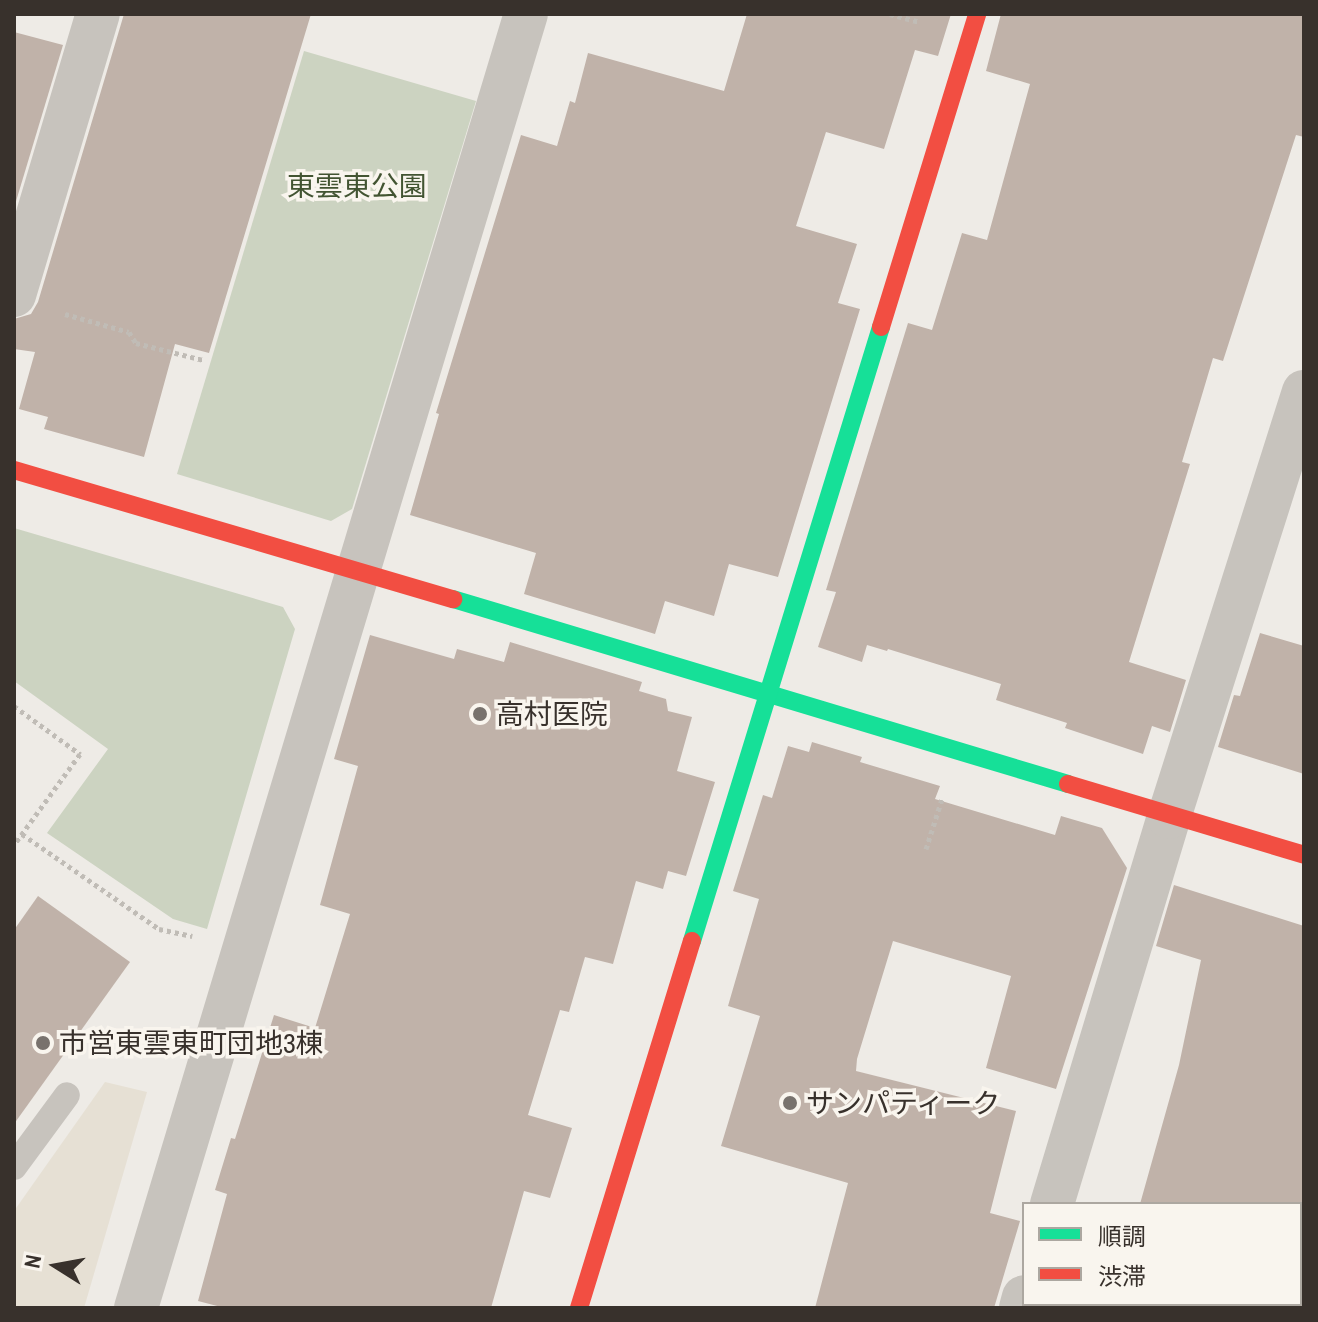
<!DOCTYPE html>
<meta charset="utf-8">
<style>
body{margin:0}
#map{position:relative;width:1318px;height:1322px;overflow:hidden;background:#eeebe6;font-family:"Archivo Narrow","Noto Sans JP",sans-serif}
div>[style]{position:absolute}
.green>*{inset:0;background:#ccd3c1}
.plaza>*{inset:0;background:#e6e0d4}
.building>*{inset:0;background:#c0b2a9}
.path>*{height:5px;margin-top:-2.5px;transform-origin:0;background:repeating-linear-gradient(90deg,#c0bcb6 0 4px,transparent 0 8px)}
.lane>*{height:26px;margin:-13px;padding:0 13px;transform-origin:13px;border-radius:13px;background:#c7c3bd}
.street>*{height:44px;margin:-22px;padding:0 22px;transform-origin:22px;border-radius:22px;background:#c7c3bd}
.fast>*{height:18px;margin:-9px;padding:0 9px;transform-origin:9px;border-radius:9px;background:#16e098}
.jam>*{height:18px;margin:-9px;padding:0 9px;transform-origin:9px;border-radius:9px;background:#f24e42}
.dots>*{width:22px;height:22px;translate:-50% -50%;box-sizing:border-box;border:4px solid #f9f5ee;border-radius:50%}
span{translate:-50% -50%;white-space:nowrap;text-align:center;line-height:1.15;-webkit-text-stroke:7px #f9f5ee;paint-order:stroke}
.park-label{font-size:28px;color:#425432}
.poi-label{font-size:28px;color:#38312c}
.left{translate:0 -50%;text-align:left}
.frame{position:absolute;inset:0;border:16px solid #38312c;pointer-events:none}
.legend{position:absolute;left:1022px;top:1202px;width:280px;height:104px;box-sizing:border-box;background:#f9f5ee;border:2px solid #aca7a0;margin:0;padding:10px 14px;list-style:none;font-size:24px;color:#38312c}
.legend li{display:flex;align-items:center;gap:16px;height:40px}
.legend b{width:40px;border:2px solid #aca7a0}
.north{position:absolute;left:16px;top:1226px;width:80px;height:80px;-webkit-text-stroke:6px #f9f5ee;paint-order:stroke;rotate:281deg;font-size:22px;font-weight:700;line-height:32px;text-align:center;color:#38312c}
.north::after{content:'';display:block;margin:auto;width:28px;height:36px;background:#38312c;clip-path:polygon(50% 0,100% 100%,50% 72%,0 100%)}
</style>
<div id="map">
<div class="green">
<div style="clip-path:polygon(304px 51px,476px 101px,352px 509px,331px 521px,177px 474px)"></div>
<div style="clip-path:polygon(14px 528px,283px 607px,295px 629px,207px 929px,173px 919px,47px 833px,108px 749px,14px 681px)"></div>
</div>
<div class="plaza">
<div style="clip-path:polygon(105px 1082px,147px 1092px,84px 1308px,14px 1308px,14px 1211px)"></div>
</div>
<div class="building">
<div style="clip-path:polygon(124px 14px,311px 14px,209px 353px,175px 344px,144px 457px,44px 429px,48px 417px,19px 409px,35px 352px,14px 349px,14px 319px,31px 314px,38px 302px)"></div>
<div style="clip-path:polygon(747px 14px,951px 14px,938px 56px,915px 50px,884px 149px,826px 132px,796px 226px,857px 244px,838px 303px,860px 309px,778px 577px,729px 564px,714px 616px,665px 601px,655px 634px,524px 594px,536px 553px,410px 515px,439px 414px,436px 413px,521px 135px,557px 146px,570px 101px,575px 103px,588px 53px,724px 91px)"></div>
<div style="clip-path:polygon(1001px 14px,1304px 14px,1304px 137px,1296px 135px,1223px 361px,1213px 358px,1182px 462px,1190px 464px,1129px 662px,1186px 680px,1170px 732px,1152px 726px,1143px 754px,1065px 728px,1067px 723px,996px 700px,1001px 684px,888px 649px,887px 651px,867px 645px,862px 662px,818px 647px,836px 592px,826px 590px,908px 323px,932px 330px,962px 233px,987px 240px,1030px 84px,986px 71px)"></div>
<div style="clip-path:polygon(14px 32px,63px 45px,14px 208px)"></div>
<div style="clip-path:polygon(1260px 633px,1304px 646px,1304px 774px,1218px 747px,1234px 695px,1240px 696px)"></div>
<div style="clip-path:polygon(370px 635px,454px 659px,457px 649px,504px 662px,510px 642px,642px 682px,639px 691px,666px 699px,668px 711px,692px 717px,677px 771px,715px 782px,686px 876px,668px 871px,663px 889px,636px 881px,613px 964px,585px 957px,569px 1012px,560px 1010px,528px 1115px,572px 1128px,550px 1198px,524px 1191px,491px 1308px,225px 1308px,198px 1301px,227px 1194px,215px 1190px,231px 1138px,235px 1139px,274px 1015px,315px 1028px,350px 914px,320px 905px,358px 766px,334px 759px)"></div>
<div style="clip-path:polygon(812px 742px,862px 757px,860px 762px,940px 786px,935px 799px,1055px 835px,1061px 816px,1102px 828px,1127px 868px,1056px 1089px,986px 1068px,1011px 976px,893px 941px,857px 1059px,856px 1071px,1016px 1111px,990px 1213px,1020px 1221px,994px 1308px,815px 1308px,848px 1183px,721px 1146px,760px 1016px,728px 1006px,759px 899px,733px 891px,763px 795px,772px 798px,788px 746px,809px 752px)"></div>
<div style="clip-path:polygon(1174px 885px,1304px 926px,1304px 1204px,1140px 1204px,1179px 1065px,1201px 960px,1156px 946px)"></div>
<div style="clip-path:polygon(38px 896px,130px 962px,14px 1124px,14px 930px)"></div>
</div>
<div class="path">
<div style="left:890px;top:14px;width:30px;rotate:15deg"></div>
<div style="left:65px;top:314px;width:66px;rotate:15.7deg"></div>
<div style="left:129px;top:332px;width:13px;rotate:58deg"></div>
<div style="left:136px;top:343px;width:69px;rotate:14.2deg"></div>
<div style="left:14px;top:706px;width:82px;rotate:36deg"></div>
<div style="left:80px;top:754px;width:112px;rotate:126deg"></div>
<div style="left:22px;top:834px;width:167px;rotate:34.7deg"></div>
<div style="left:159px;top:929px;width:34px;rotate:12deg"></div>
<div style="left:926px;top:849px;width:52px;rotate:-72.3deg"></div>
</div>
<div class="lane">
<div style="left:14px;top:1167px;width:89px;rotate:-53.6deg"></div>
</div>
<div class="street">
<div style="left:14px;top:295px;width:293px;rotate:-73.4deg"></div>
<div style="left:1052px;top:1204px;width:404px;rotate:-73.2deg"></div>
<div style="left:1169px;top:817px;width:446px;rotate:-72.4deg"></div>
<div style="left:136px;top:1308px;width:1351px;rotate:-73.23deg"></div>
<div style="left:1021px;top:1308px;width:11px;rotate:-75deg"></div>
</div>
<div class="fast">
<div style="left:453px;top:599px;width:642px;rotate:16.74deg"></div>
<div style="left:692px;top:941px;width:642px;rotate:-72.89deg"></div>
</div>
<div class="jam">
<div style="left:881px;top:327px;width:327px;rotate:-72.9deg"></div>
<div style="left:14px;top:470px;width:458px;rotate:16.4deg"></div>
<div style="left:1068px;top:784px;width:246px;rotate:16.7deg"></div>
<div style="left:579px;top:1308px;width:384px;rotate:-72.9deg"></div>
</div>
<div class="dots">
<div style="left:480px;top:714px;background:#78726d"></div>
<div style="left:43px;top:1043px;background:#78726d"></div>
<div style="left:790px;top:1103px;background:#78726d"></div>
</div>
<div class="park-label">
<span style="left:357px;top:186px">東雲東公園</span>
</div>
<div class="poi-label">
<span class="left" style="left:496px;top:714px">高村医院</span>
<span class="left" style="left:59px;top:1043px">市営東雲東町団地3棟</span>
<span class="left" style="left:806px;top:1103px">サンパティーク</span>
</div>
<div class="frame"></div>
<ul class="legend">
<li><b style="height:10px;background:#16e098"></b>順調</li>
<li><b style="height:10px;background:#f24e42"></b>渋滞</li>
</ul>
<div class="north">N</div>
</div>
